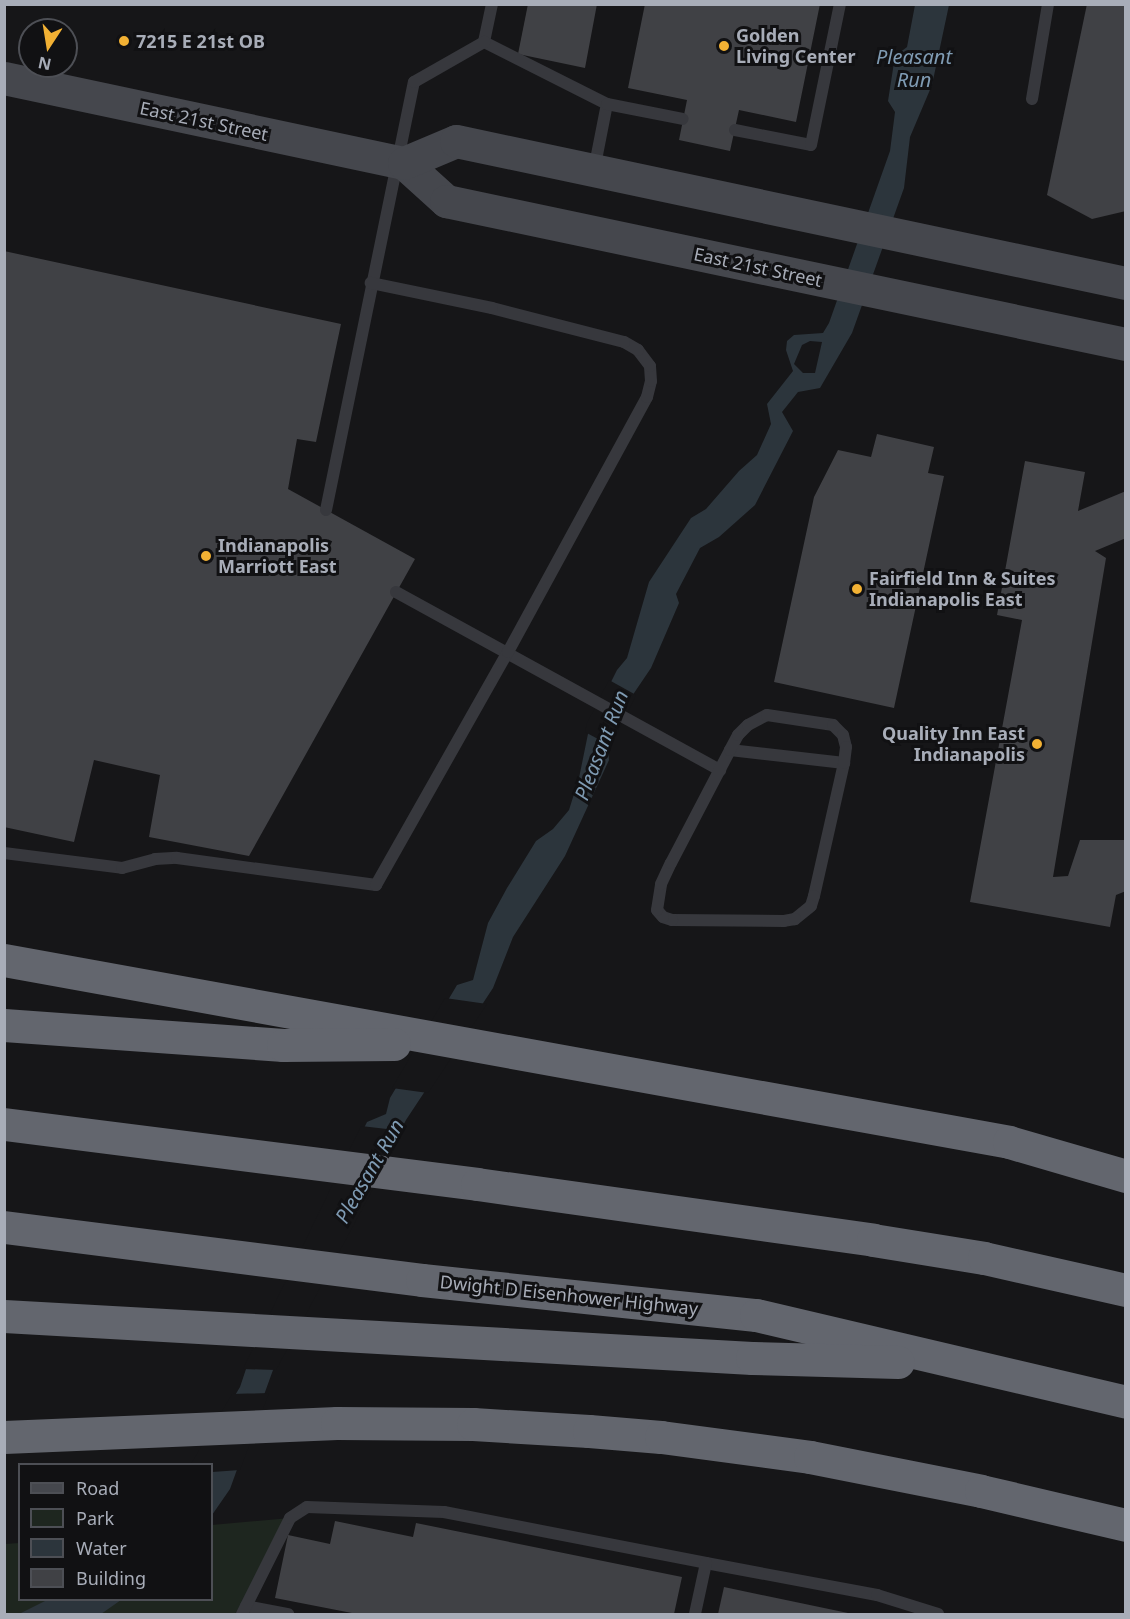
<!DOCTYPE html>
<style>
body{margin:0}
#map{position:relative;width:1130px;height:1619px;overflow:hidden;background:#161618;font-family:"Noto Sans",sans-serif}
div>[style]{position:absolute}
.green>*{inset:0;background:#1e261f}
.water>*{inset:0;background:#2c353c}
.pier>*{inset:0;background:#161618}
.building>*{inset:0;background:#404145}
.lane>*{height:12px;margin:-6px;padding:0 6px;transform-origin:6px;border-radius:6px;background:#37383d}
.secondary>*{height:33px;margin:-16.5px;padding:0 16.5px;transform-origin:16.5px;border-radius:16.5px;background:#45474d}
.highway>*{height:33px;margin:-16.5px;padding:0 16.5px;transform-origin:16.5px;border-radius:16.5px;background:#63666e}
.dots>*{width:16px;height:16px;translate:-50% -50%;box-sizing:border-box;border:3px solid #111113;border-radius:50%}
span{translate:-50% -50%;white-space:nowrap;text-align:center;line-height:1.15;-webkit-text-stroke:6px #111113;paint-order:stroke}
.poi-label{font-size:18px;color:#a8adb8;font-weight:700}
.left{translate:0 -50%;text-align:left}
.right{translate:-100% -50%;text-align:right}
.street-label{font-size:18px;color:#a8adb8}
.water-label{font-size:20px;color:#7f9bb3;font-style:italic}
.frame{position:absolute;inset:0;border:6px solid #a8adb8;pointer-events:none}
.legend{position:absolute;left:18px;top:1463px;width:195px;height:138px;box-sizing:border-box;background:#111113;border:2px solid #4d4f55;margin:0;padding:8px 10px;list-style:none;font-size:18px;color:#a8adb8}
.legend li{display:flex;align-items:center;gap:12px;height:30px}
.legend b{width:30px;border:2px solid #4d4f55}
.north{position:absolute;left:18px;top:18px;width:60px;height:60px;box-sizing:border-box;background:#111113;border:2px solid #4d4f55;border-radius:50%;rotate:192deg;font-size:16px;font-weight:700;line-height:24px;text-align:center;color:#a8adb8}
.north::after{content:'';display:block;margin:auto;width:21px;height:27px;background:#f2b134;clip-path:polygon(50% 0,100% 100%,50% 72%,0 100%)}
</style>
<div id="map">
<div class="green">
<div style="clip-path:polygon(290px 1518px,235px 1614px,5px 1614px,5px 1544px,19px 1543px,20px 1600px,212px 1600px,212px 1525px)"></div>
</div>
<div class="water">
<div style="clip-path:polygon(evenodd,915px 5px,949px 5px,932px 85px,910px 137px,904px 188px,852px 333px,820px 388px,798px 392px,782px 412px,793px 431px,755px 505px,719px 537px,700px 548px,676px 594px,679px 603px,651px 668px,630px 699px,608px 745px,609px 760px,565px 856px,513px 937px,493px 988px,406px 1120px,273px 1370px,230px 1489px,212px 1515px,212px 1464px,194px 1464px,240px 1387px,246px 1369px,367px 1122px,386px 1114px,390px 1098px,457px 985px,473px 980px,488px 923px,507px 888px,536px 841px,553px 829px,569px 810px,579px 778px,590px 724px,617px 670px,627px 658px,649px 582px,691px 518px,706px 509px,739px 471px,757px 455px,771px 424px,767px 404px,793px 371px,786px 350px,787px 341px,794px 335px,823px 333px,829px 323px,890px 151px,895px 112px,888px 101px,895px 56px,907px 47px,915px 5px,810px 341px,822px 342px,815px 373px,803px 373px,794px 364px,802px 345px,810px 341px)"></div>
<div style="clip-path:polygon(47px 1600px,121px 1600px,101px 1614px,19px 1614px)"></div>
</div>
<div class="pier">
<div style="clip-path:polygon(609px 680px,636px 695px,611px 746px,585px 732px,587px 723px)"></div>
<div style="clip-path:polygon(445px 998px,487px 1004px,428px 1093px,392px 1088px)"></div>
<div style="clip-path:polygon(361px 1126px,404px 1131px,276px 1370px,243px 1369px)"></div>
<div style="clip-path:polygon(269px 1393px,240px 1470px,212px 1472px,212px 1464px,191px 1464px,232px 1394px)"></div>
</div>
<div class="building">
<div style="clip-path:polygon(528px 4px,597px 4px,585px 68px,518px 54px)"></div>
<div style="clip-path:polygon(645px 4px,820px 4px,796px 122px,739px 110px,730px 151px,679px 140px,687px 100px,628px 88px)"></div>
<div style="clip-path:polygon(1087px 4px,1126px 4px,1126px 211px,1092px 219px,1047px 195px)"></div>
<div style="clip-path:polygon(4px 251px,341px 324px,316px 442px,297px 439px,288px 489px,415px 559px,249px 856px,149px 837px,160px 775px,94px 760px,74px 842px,4px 827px)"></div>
<div style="clip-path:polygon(877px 434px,934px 447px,928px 473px,944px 476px,894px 708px,774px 682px,814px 497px,838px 450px,871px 457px)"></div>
<div style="clip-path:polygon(1025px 461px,1085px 472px,1078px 511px,1126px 491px,1126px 538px,1095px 551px,1106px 558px,1053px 877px,1068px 876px,1080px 840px,1126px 840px,1126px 891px,1116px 895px,1110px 927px,970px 902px,1022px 620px,997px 615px)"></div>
<div style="clip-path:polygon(335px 1521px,413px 1537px,416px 1523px,682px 1577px,674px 1614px,357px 1614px,275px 1598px,288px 1535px,330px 1544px)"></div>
<div style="clip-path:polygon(724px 1587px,848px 1613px,848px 1614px,718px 1614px)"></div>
</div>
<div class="lane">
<div style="left:492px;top:4px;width:39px;rotate:102deg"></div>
<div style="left:484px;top:42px;width:138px;rotate:26.8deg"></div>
<div style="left:1032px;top:99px;width:96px;rotate:-80.4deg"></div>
<div style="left:735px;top:130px;width:77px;rotate:11.2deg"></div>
<div style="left:811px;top:145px;width:144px;rotate:-78.4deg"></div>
<div style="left:594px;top:170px;width:67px;rotate:-78.9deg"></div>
<div style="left:607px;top:104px;width:77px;rotate:11.2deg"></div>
<div style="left:326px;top:510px;width:437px;rotate:-78.4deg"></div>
<div style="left:414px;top:82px;width:81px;rotate:-29.7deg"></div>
<div style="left:396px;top:592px;width:370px;rotate:28.8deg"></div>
<div style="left:730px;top:750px;width:115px;rotate:6.5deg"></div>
<div style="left:844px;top:763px;width:136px;rotate:102.7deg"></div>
<div style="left:814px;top:896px;width:10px;rotate:107deg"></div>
<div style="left:811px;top:906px;width:21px;rotate:141deg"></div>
<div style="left:795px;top:919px;width:11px;rotate:170deg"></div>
<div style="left:784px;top:921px;width:112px;rotate:-179.5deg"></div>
<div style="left:672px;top:920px;width:9px;rotate:-162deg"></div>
<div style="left:663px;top:917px;width:9px;rotate:-131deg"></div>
<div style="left:657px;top:910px;width:26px;rotate:-81deg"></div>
<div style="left:661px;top:884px;width:23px;rotate:-65deg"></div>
<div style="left:671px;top:863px;width:127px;rotate:-62.4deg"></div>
<div style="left:730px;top:750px;width:17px;rotate:-62deg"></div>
<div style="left:738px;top:735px;width:14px;rotate:-45deg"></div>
<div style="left:748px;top:725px;width:21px;rotate:-28deg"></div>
<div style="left:767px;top:715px;width:67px;rotate:8.6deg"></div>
<div style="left:833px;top:725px;width:14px;rotate:45deg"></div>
<div style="left:843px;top:735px;width:12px;rotate:76deg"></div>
<div style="left:846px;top:747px;width:16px;rotate:97deg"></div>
<div style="left:4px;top:853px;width:119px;rotate:7.2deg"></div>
<div style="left:122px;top:868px;width:34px;rotate:-15deg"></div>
<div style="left:155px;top:859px;width:22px;rotate:-3deg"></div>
<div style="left:177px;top:858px;width:201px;rotate:7.7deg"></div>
<div style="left:376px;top:885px;width:268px;rotate:-60.5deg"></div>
<div style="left:508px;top:652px;width:290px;rotate:-61.4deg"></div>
<div style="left:647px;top:397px;width:16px;rotate:-76deg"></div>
<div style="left:651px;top:381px;width:15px;rotate:-94deg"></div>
<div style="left:650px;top:366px;width:20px;rotate:-127deg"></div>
<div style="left:638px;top:350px;width:16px;rotate:-150deg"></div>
<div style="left:624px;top:342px;width:136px;rotate:-165.6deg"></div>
<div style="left:492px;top:308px;width:124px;rotate:-168.3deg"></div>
<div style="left:706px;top:1563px;width:174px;rotate:10.6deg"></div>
<div style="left:877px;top:1595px;width:64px;rotate:17.3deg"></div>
<div style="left:246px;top:1606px;width:43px;rotate:10.8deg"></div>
<div style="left:242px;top:1614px;width:107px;rotate:-63.4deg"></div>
<div style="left:290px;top:1518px;width:20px;rotate:-33deg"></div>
<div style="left:307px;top:1507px;width:137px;rotate:2.1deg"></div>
<div style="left:444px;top:1512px;width:267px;rotate:11deg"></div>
<div style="left:706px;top:1563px;width:52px;rotate:102.2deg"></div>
</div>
<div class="secondary">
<div style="left:4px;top:78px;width:409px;rotate:12deg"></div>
<div style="left:404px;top:163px;width:57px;rotate:42.1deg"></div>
<div style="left:446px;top:201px;width:695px;rotate:11.88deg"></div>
<div style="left:404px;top:163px;width:56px;rotate:-22.9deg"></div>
<div style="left:456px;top:141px;width:685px;rotate:11.97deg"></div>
</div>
<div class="highway">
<div style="left:4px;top:960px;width:1021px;rotate:10.26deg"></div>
<div style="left:1009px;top:1142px;width:122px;rotate:16.2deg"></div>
<div style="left:4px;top:1025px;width:280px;rotate:4.1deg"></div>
<div style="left:283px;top:1045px;width:111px;rotate:-0.5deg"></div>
<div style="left:4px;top:1124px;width:477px;rotate:7.2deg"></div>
<div style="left:477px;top:1184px;width:400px;rotate:8deg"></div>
<div style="left:873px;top:1240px;width:112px;rotate:9.2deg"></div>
<div style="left:984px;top:1258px;width:146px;rotate:12.7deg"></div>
<div style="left:4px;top:1227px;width:421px;rotate:7.2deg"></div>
<div style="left:422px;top:1280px;width:336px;rotate:6deg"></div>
<div style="left:756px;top:1315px;width:380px;rotate:13.2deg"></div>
<div style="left:4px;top:1316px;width:749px;rotate:3.21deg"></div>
<div style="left:752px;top:1358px;width:146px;rotate:1.6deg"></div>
<div style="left:4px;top:1437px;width:333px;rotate:-2.4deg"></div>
<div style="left:337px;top:1423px;width:136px;rotate:0.4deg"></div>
<div style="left:473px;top:1424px;width:116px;rotate:3.5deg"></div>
<div style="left:589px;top:1431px;width:72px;rotate:4.8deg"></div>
<div style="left:661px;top:1437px;width:150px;rotate:7.6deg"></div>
<div style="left:810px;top:1457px;width:174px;rotate:11.2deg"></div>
<div style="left:981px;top:1491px;width:149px;rotate:13.2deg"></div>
</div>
<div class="dots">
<div style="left:124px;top:41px;background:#f2b134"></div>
<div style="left:724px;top:46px;background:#f2b134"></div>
<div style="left:206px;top:556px;background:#f2b134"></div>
<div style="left:857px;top:589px;background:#f2b134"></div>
<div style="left:1037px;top:744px;background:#f2b134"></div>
</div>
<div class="poi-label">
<span class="left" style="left:736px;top:46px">Golden<br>Living Center</span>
<span class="left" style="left:136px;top:41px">7215 E 21st OB</span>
<span class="left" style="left:218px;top:556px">Indianapolis<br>Marriott East</span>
<span class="left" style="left:869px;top:589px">Fairfield Inn &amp; Suites<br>Indianapolis East</span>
<span class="right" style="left:1025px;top:744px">Quality Inn East<br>Indianapolis</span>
</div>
<div class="street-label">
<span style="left:204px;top:121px;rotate:12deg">East 21st Street</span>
<span style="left:758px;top:267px;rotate:12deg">East 21st Street</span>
<span style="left:569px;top:1295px;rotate:6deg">Dwight D Eisenhower Highway</span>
</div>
<div class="water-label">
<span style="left:914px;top:68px">Pleasant<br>Run</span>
<span style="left:601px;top:745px;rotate:-69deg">Pleasant Run</span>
<span style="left:369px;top:1171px;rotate:-60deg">Pleasant Run</span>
</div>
<div class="frame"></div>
<ul class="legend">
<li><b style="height:8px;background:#45474d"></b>Road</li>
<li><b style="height:16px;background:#1e261f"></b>Park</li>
<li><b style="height:16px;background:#2c353c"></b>Water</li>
<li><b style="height:16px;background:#404145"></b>Building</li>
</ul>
<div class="north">N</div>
</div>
